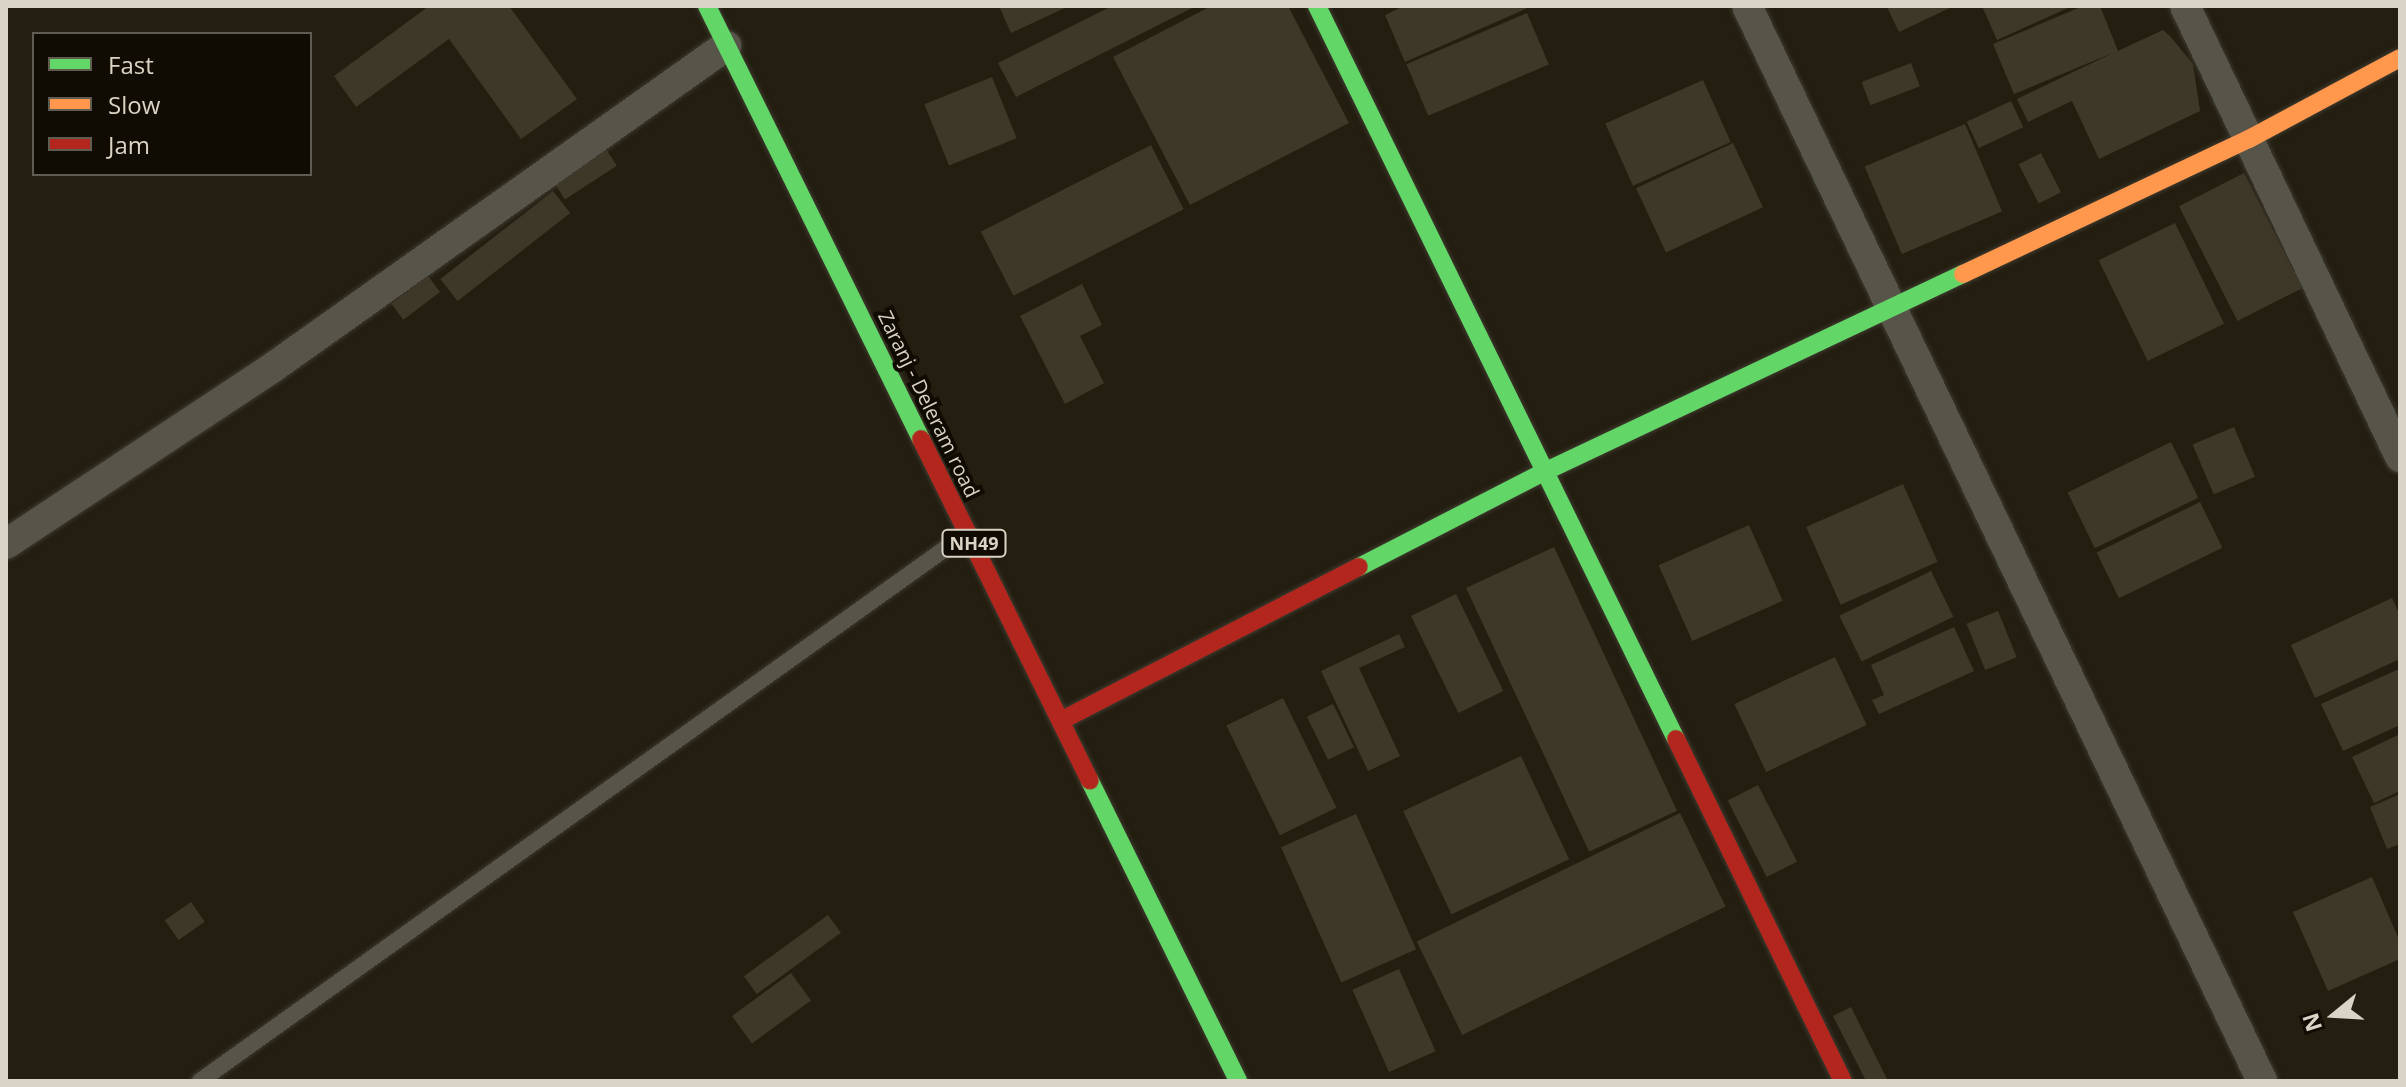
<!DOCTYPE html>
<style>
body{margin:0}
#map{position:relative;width:2406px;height:1087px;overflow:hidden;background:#231e10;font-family:"Open Sans",sans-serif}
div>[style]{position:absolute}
.building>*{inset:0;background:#3e3828;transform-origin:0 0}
.roads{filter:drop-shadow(0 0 2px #3e3a2f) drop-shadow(0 0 2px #3e3a2f)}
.lane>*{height:16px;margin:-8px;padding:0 8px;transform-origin:8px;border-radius:8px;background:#57544a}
.street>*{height:30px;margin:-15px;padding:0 15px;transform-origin:15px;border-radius:15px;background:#57544a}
.fast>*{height:18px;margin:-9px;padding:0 9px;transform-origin:9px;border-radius:9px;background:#63d668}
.slow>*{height:18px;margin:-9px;padding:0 9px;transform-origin:9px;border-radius:9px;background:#ff974d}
.jam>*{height:18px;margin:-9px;padding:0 9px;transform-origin:9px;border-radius:9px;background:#b3261e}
span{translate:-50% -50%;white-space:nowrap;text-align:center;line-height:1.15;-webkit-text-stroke:8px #100c03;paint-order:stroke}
.shield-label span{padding:2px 6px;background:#100c03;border:2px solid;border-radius:6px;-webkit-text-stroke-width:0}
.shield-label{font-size:18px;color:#d9d4c5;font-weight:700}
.street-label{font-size:20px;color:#d9d4c5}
.frame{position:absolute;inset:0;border:8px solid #d9d4c5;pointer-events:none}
.legend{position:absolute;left:32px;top:32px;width:280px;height:144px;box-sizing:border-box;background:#100c03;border:2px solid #605c51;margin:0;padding:10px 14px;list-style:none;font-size:24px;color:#d9d4c5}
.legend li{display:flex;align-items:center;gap:16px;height:40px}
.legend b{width:40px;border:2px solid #605c51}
.north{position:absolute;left:2294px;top:975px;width:80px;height:80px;-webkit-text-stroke:6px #100c03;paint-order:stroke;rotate:252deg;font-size:22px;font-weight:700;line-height:32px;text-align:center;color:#d9d4c5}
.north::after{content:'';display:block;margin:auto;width:28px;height:36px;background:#d9d4c5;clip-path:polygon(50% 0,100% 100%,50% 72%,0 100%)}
</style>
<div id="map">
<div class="building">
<div style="clip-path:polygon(429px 6px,509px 6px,577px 99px,521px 139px,449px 39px,356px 107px,334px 76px)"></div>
<div style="clip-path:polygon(999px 6px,1069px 6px,1011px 33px)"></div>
<div style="clip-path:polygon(1112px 6px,1196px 6px,1016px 97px,998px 63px)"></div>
<div style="clip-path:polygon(1211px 6px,1288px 6px,1349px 123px,1190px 205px,1113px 57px)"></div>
<div style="clip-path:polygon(1404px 6px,1532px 6px,1405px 62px,1385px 15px)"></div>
<div style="clip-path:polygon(1954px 6px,1899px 32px,1887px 7px,1889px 6px)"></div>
<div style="clip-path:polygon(1982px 6px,2072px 6px,1997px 40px)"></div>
<div style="clip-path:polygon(2083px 6px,2100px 6px,2118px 51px,2163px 30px,2170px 36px,2193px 64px,2200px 111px,2099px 159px,2072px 101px,2028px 122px,2017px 99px,2115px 52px,2014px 94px,1993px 44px)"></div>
<div style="left:1527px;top:13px;width:56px;height:131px;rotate:67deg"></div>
<div style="left:1911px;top:63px;width:25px;height:53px;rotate:69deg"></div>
<div style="left:992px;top:77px;width:66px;height:73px;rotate:68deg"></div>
<div style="left:1703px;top:80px;width:68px;height:107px;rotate:66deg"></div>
<div style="left:2011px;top:101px;width:29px;height:49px;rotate:65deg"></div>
<div style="left:1965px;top:124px;width:95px;height:109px;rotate:67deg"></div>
<div style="left:1733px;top:143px;width:71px;height:107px;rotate:65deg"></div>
<div style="left:1151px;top:145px;width:72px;height:191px;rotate:63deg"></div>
<div style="left:606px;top:149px;width:20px;height:62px;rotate:57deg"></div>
<div style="left:2041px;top:153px;width:44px;height:25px;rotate:63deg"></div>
<div style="left:2244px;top:173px;width:129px;height:73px;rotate:63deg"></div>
<div style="left:553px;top:191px;width:28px;height:143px;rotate:52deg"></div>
<div style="left:2175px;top:223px;width:112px;height:85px;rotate:64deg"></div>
<div style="left:428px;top:276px;width:20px;height:46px;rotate:53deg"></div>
<div style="clip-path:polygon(1082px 284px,1102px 325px,1080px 336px,1104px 383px,1065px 404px,1020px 316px)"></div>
<div style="left:2234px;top:427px;width:54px;height:45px;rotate:67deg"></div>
<div style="left:2171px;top:442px;width:62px;height:115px;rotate:64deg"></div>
<div style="left:1903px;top:484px;width:85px;height:106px;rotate:66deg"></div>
<div style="left:2200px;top:502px;width:51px;height:115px;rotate:64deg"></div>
<div style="left:1749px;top:525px;width:83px;height:99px;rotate:66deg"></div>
<div style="left:1554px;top:547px;width:291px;height:97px;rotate:65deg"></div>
<div style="left:1931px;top:571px;width:51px;height:102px;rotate:64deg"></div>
<div style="left:1456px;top:594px;width:108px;height:50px;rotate:64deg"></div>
<div style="clip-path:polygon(2392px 598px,2400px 615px,2400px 659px,2315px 698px,2291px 645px)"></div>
<div style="left:1998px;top:611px;width:50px;height:34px;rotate:68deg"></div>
<div style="clip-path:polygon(1954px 627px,1974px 671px,1879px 714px,1872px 700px,1884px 695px,1871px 665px)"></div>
<div style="clip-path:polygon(1399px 634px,1405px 647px,1359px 668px,1400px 756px,1368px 771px,1321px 671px)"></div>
<div style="left:1835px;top:657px;width:75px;height:111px;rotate:65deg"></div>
<div style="clip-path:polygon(2399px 669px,2400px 725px,2343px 751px,2321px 704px)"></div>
<div style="left:1283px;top:698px;width:122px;height:63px;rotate:64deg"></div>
<div style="left:1333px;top:704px;width:48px;height:29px;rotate:64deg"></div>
<div style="clip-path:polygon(2400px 734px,2400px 791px,2374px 803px,2352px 757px)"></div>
<div style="left:1521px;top:756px;width:114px;height:130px;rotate:65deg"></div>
<div style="left:1758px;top:785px;width:86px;height:34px;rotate:63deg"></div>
<div style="clip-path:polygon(2400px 794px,2400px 844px,2387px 849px,2370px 807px)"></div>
<div style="left:1680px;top:813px;width:104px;height:293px;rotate:64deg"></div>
<div style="left:1356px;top:814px;width:148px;height:82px;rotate:66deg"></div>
<div style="clip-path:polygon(2372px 877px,2400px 942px,2400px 959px,2328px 991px,2293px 912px)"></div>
<div style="left:191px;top:902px;width:24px;height:32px;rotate:55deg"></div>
<div style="left:828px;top:915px;width:22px;height:104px;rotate:54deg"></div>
<div style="left:1399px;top:969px;width:90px;height:51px;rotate:66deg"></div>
<div style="left:791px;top:973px;width:34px;height:73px;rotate:54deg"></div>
<div style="clip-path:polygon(1851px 1007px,1888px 1081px,1866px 1081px,1833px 1016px)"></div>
</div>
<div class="roads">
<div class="lane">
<div style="left:200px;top:1081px;width:943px;rotate:-35.54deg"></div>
</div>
<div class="street">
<div style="left:1747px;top:6px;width:1192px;rotate:64.4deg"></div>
<div style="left:2185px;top:6px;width:500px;rotate:64.5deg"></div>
<div style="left:6px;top:544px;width:319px;rotate:-33.5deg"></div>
<div style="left:272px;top:368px;width:557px;rotate:-35.35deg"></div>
</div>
<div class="fast">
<div style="left:707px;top:6px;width:483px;rotate:63.7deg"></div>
<div style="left:1317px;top:6px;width:816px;rotate:63.91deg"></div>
<div style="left:1359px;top:567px;width:210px;rotate:-27.2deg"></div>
<div style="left:1546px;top:471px;width:461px;rotate:-25.3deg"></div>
<div style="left:1090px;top:781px;width:335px;rotate:63.7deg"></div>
</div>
<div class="slow">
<div style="left:1963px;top:274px;width:316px;rotate:-25.3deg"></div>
<div style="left:2249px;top:139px;width:171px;rotate:-28.2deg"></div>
</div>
<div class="jam">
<div style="left:921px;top:439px;width:381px;rotate:63.7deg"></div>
<div style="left:1062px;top:720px;width:334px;rotate:-27.3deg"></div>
<div style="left:1676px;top:739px;width:381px;rotate:64deg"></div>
</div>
</div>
<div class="shield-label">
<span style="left:974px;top:543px">NH49</span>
</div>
<div class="street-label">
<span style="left:929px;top:404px;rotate:64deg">Zaranj - Deleram road</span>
</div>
<div class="frame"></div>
<ul class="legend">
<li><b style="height:10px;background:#63d668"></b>Fast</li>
<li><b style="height:10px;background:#ff974d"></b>Slow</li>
<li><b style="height:10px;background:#b3261e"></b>Jam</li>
</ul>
<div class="north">N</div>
</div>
